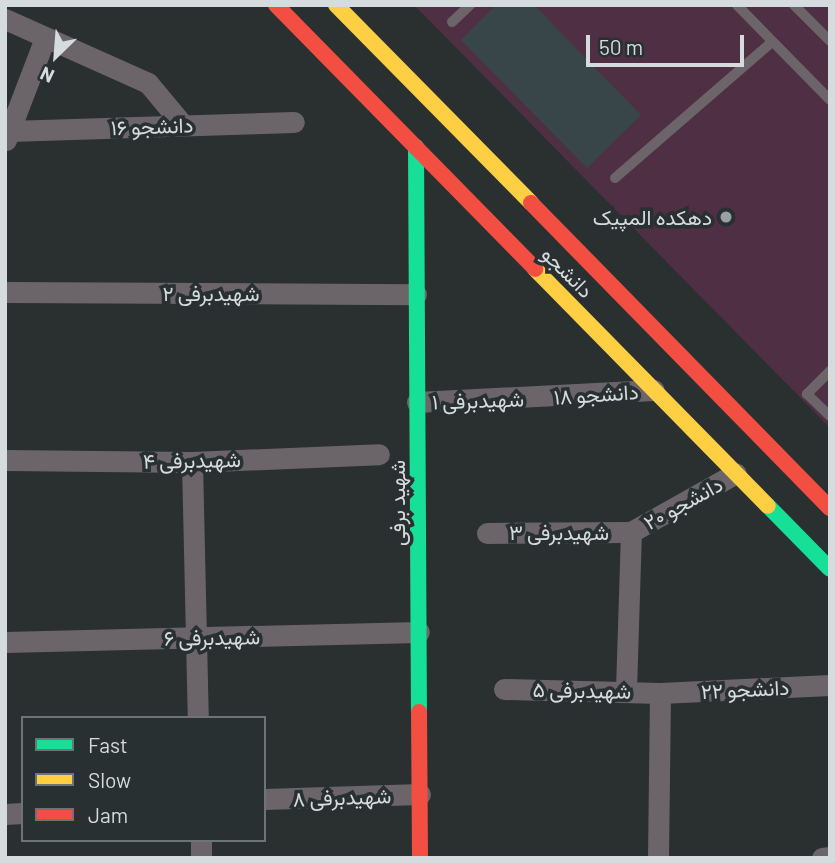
<!DOCTYPE html>
<meta charset="utf-8">
<style>
body{margin:0}
#map{position:relative;width:835px;height:863px;overflow:hidden;background:#2a2f30;font-family:Barlow,Vazirmatn,sans-serif}
div>[style]{position:absolute}
.green>*{inset:0;background:#4f2f44}
.building>*{inset:0;background:#384649}
.lane>*{height:10px;margin:-5px;padding:0 5px;transform-origin:5px;border-radius:5px;background:#6b656a}
.street>*{height:21px;margin:-10.5px;padding:0 10.5px;transform-origin:10.5px;border-radius:10.5px;background:#6b656a}
.fast>*{height:16px;margin:-8px;padding:0 8px;transform-origin:8px;border-radius:8px;background:#16e098}
.slow>*{height:16px;margin:-8px;padding:0 8px;transform-origin:8px;border-radius:8px;background:#ffcf43}
.jam>*{height:16px;margin:-8px;padding:0 8px;transform-origin:8px;border-radius:8px;background:#f24e42}
.dots>*{width:19px;height:19px;translate:-50% -50%;box-sizing:border-box;border:4px solid #283032;border-radius:50%}
span{translate:-50% -50%;white-space:nowrap;text-align:center;line-height:1.15;-webkit-text-stroke:7px #283032;paint-order:stroke}
.street-label{font-size:21px;color:#d6dbdd}
.poi-label{font-size:21px;color:#d6dbdd}
.right{translate:-100% -50%;text-align:right}
.frame{position:absolute;inset:0;border:7px solid #d6dbdd;pointer-events:none}
.legend{position:absolute;left:21px;top:716px;width:245px;height:126px;box-sizing:border-box;background:#283032;border:2px solid #6e7476;margin:0;padding:9px 12px;list-style:none;font-size:21px;color:#d6dbdd}
.legend li{display:flex;align-items:center;gap:14px;height:35px}
.legend b{width:35px;border:2px solid #6e7476}
.north{position:absolute;left:21px;top:21px;width:70px;height:70px;-webkit-text-stroke:5px #283032;paint-order:stroke;rotate:205deg;font-size:19px;font-weight:700;line-height:28px;text-align:center;color:#d6dbdd}
.north::after{content:'';display:block;margin:auto;width:24px;height:32px;background:#d6dbdd;clip-path:polygon(50% 0,100% 100%,50% 72%,0 100%)}
.scale{position:absolute;left:586px;top:35px;width:158px;height:32px;box-sizing:border-box;border:4px solid #d6dbdd;border-top:0;padding-left:9px;font-size:21px;line-height:24px;white-space:nowrap;color:#d6dbdd;-webkit-text-stroke:5px #283032;paint-order:stroke}
</style>
<div id="map">
<div class="green">
<div style="clip-path:polygon(414px 5px,830px 5px,830px 428px)"></div>
</div>
<div class="building">
<div style="clip-path:polygon(496px 5px,534px 5px,641px 115px,587px 168px,461px 40px)"></div>
</div>
<div class="lane">
<div style="left:737px;top:5px;width:133px;rotate:45.6deg"></div>
<div style="left:794px;top:5px;width:51px;rotate:45deg"></div>
<div style="left:452px;top:22px;width:25px;rotate:-43deg"></div>
<div style="left:615px;top:178px;width:208px;rotate:-40.9deg"></div>
<div style="left:830px;top:371px;width:33px;rotate:135deg"></div>
<div style="left:807px;top:394px;width:32px;rotate:44deg"></div>
</div>
<div class="street">
<div style="left:5px;top:19px;width:157px;rotate:24.1deg"></div>
<div style="left:148px;top:83px;width:55px;rotate:50.2deg"></div>
<div style="left:9px;top:131px;width:285px;rotate:-1.8deg"></div>
<div style="left:6px;top:140px;width:109px;rotate:-69.1deg"></div>
<div style="left:5px;top:292px;width:411px;rotate:0.3deg"></div>
<div style="left:417px;top:402px;width:237px;rotate:-2.9deg"></div>
<div style="left:5px;top:460px;width:187px;rotate:0.6deg"></div>
<div style="left:192px;top:462px;width:187px;rotate:-2.4deg"></div>
<div style="left:192px;top:462px;width:256px;rotate:88.7deg"></div>
<div style="left:487px;top:533px;width:144px;rotate:-0.4deg"></div>
<div style="left:631px;top:532px;width:120px;rotate:-29.3deg"></div>
<div style="left:5px;top:642px;width:414px;rotate:-1.4deg"></div>
<div style="left:504px;top:689px;width:156px;rotate:1.5deg"></div>
<div style="left:660px;top:693px;width:170px;rotate:-2.7deg"></div>
<div style="left:626px;top:690px;width:158px;rotate:-88.2deg"></div>
<div style="left:264px;top:799px;width:156px;rotate:-1.8deg"></div>
<div style="left:5px;top:814px;width:18px;rotate:-3deg"></div>
<div style="left:201px;top:840px;width:18px;rotate:90deg"></div>
<div style="left:658px;top:858px;width:165px;rotate:-89.3deg"></div>
<div style="left:822px;top:858px;width:8px;rotate:-7deg"></div>
</div>
<div class="fast">
<div style="left:416px;top:147px;width:565px;rotate:89.7deg"></div>
<div style="left:768px;top:506px;width:88px;rotate:45.5deg"></div>
</div>
<div class="slow">
<div style="left:336px;top:5px;width:278px;rotate:45.4deg"></div>
<div style="left:535px;top:269px;width:332px;rotate:45.5deg"></div>
</div>
<div class="jam">
<div style="left:276px;top:5px;width:370px;rotate:45.5deg"></div>
<div style="left:531px;top:203px;width:427px;rotate:45.6deg"></div>
<div style="left:419px;top:712px;width:146px;rotate:89.6deg"></div>
</div>
<div class="dots">
<div style="left:726px;top:217px;background:#9a9fa0"></div>
</div>
<div class="street-label">
<span style="left:152px;top:126px;rotate:-2deg">دانشجو ۱۶</span>
<span style="left:568px;top:272px;rotate:45deg">دانشجو</span>
<span style="left:211px;top:293px">شهیدبرفی ۲</span>
<span style="left:596px;top:394px;rotate:-4deg">دانشجو ۱۸</span>
<span style="left:478px;top:400px;rotate:-2deg">شهیدبرفی ۱</span>
<span style="left:192px;top:460px;rotate:-1deg">شهیدبرفی ۴</span>
<span style="left:397px;top:503px;rotate:-90deg">شهید برفی</span>
<span style="left:683px;top:503px;rotate:-29deg">دانشجو ۲۰</span>
<span style="left:559px;top:532px">شهیدبرفی ۳</span>
<span style="left:212px;top:637px;rotate:-1deg">شهیدبرفی ۶</span>
<span style="left:745px;top:689px;rotate:-3deg">دانشجو ۲۲</span>
<span style="left:582px;top:690px;rotate:1deg">شهیدبرفی ۵</span>
<span style="left:342px;top:797px;rotate:-2deg">شهیدبرفی ۸</span>
</div>
<div class="poi-label">
<span class="right" style="left:712px;top:217px">دهکده المپیک</span>
</div>
<div class="frame"></div>
<ul class="legend">
<li><b style="height:9px;background:#16e098"></b>Fast</li>
<li><b style="height:9px;background:#ffcf43"></b>Slow</li>
<li><b style="height:9px;background:#f24e42"></b>Jam</li>
</ul>
<div class="north">N</div>
<div class="scale">50 m</div>
</div>
